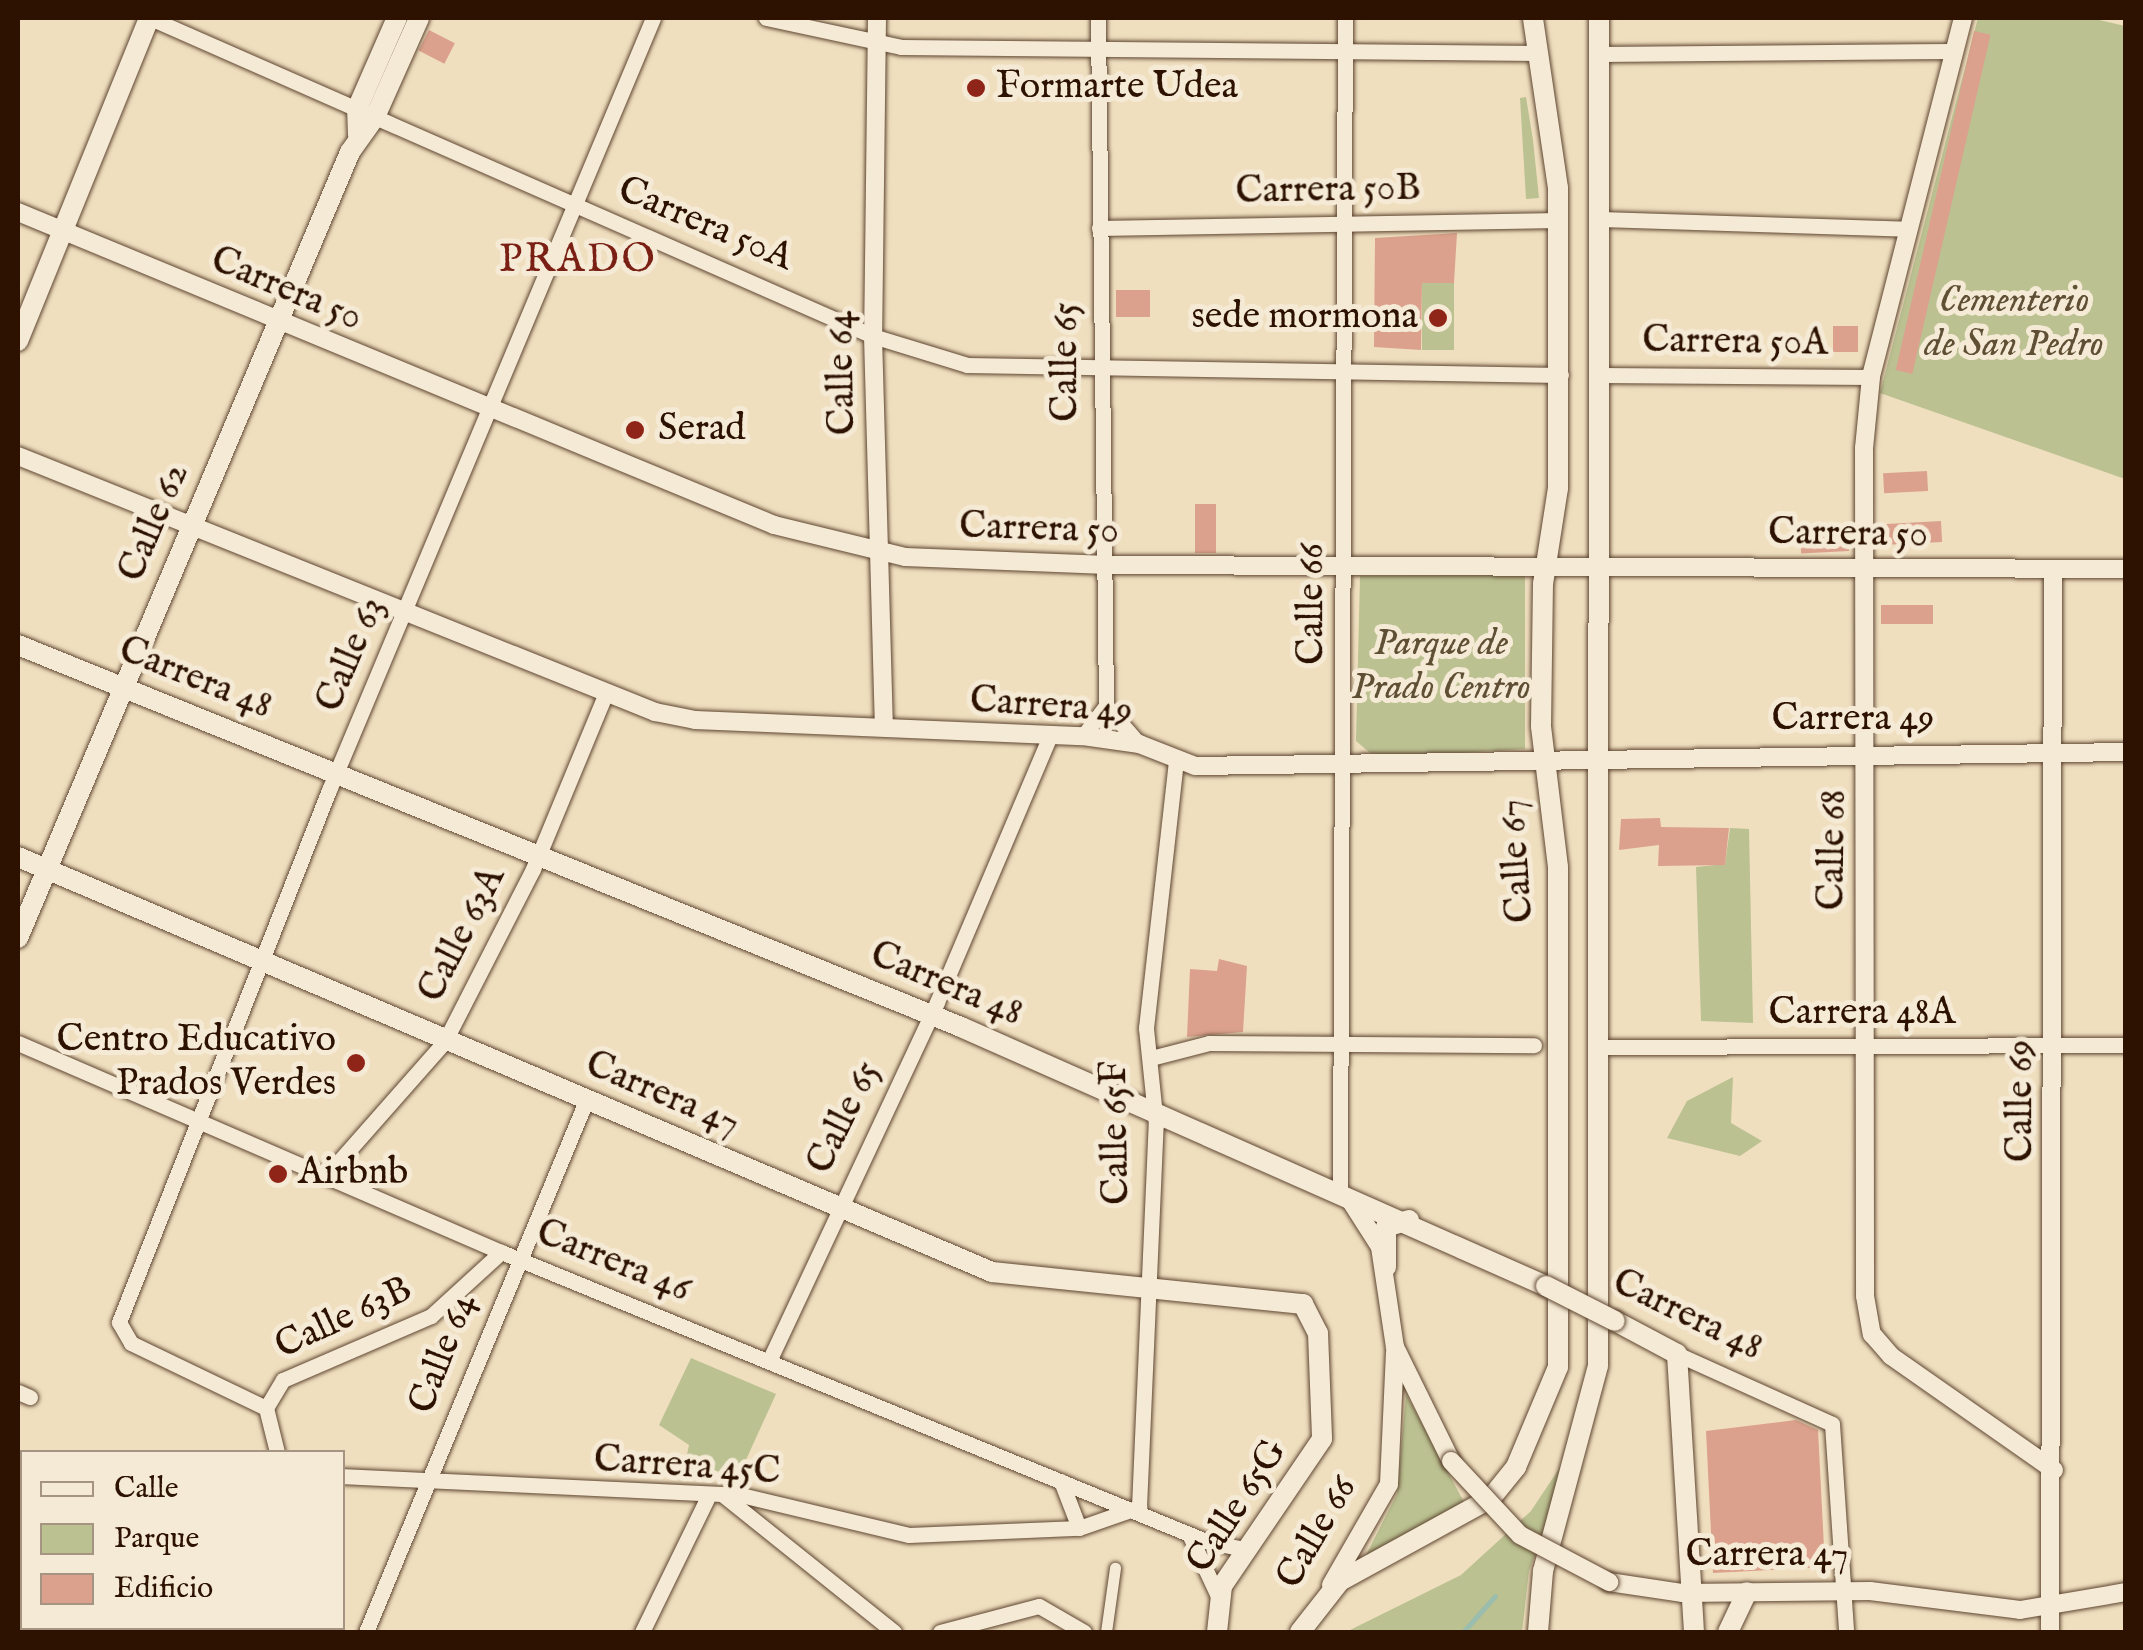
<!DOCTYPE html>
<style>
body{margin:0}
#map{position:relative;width:2143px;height:1650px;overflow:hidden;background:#f0dfbf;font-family:"IM FELL English",serif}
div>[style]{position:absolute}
.green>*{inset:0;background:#bbc191;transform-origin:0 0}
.stream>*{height:5px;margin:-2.5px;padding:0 2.5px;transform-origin:2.5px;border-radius:2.5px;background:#9bbdad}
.building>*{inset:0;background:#dba18c;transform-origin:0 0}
.roads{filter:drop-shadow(0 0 2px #5e4531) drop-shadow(0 0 2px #5e4531)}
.pedestrian>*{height:11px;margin:-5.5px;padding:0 5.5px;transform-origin:5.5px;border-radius:5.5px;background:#f5ead5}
.minor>*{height:15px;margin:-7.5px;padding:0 7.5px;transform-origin:7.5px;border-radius:7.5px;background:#f5ead5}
.tertiary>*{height:18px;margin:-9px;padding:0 9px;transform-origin:9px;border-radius:9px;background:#f5ead5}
.secondary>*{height:20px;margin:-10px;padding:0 10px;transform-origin:10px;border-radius:10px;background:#f5ead5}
.bridges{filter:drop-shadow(0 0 2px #5e4531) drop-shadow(0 0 2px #5e4531)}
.tertiary-bridge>*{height:18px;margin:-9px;padding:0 9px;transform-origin:9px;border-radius:9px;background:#f5ead5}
.secondary-bridge>*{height:20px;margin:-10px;padding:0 10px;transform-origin:10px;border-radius:10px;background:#f5ead5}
.dots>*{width:28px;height:28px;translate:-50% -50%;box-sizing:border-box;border:5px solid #f5ead5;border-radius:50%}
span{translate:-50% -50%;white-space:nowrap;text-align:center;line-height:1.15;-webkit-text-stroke:10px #f5ead5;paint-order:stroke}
.poi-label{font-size:38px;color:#2d1202}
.left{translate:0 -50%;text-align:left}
.right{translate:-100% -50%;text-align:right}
.street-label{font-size:38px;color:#2d1202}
.park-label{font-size:38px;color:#5f4f34;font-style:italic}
.neighbourhood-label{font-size:40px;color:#7a1f14;letter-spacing:2.5px}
.frame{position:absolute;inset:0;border:20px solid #2d1202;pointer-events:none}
.legend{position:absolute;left:20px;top:1450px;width:325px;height:180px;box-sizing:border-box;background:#f5ead5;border:2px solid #a59481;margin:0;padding:12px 18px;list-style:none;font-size:30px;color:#2d1202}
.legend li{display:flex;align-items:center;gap:20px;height:50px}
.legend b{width:50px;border:2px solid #a59481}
</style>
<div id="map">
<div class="green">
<div style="clip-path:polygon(1978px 18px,2091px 18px,2125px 26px,2125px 479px,1880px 393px)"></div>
<div style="clip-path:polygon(1526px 97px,1533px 140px,1539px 198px,1526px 199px,1520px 98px)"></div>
<div style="left:1422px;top:283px;width:32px;height:67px"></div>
<div style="clip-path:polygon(1525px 575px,1525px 749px,1376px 758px,1356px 741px,1360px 576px)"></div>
<div style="clip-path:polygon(1730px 828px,1749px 829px,1753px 1023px,1701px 1021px,1696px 867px,1725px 864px)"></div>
<div style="clip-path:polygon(1733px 1077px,1731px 1123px,1762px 1141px,1740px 1156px,1667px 1138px,1687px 1101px)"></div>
<div style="clip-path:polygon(691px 1358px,776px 1394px,740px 1473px,684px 1469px,689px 1445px,659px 1425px)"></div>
<div style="clip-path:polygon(1406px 1394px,1465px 1504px,1363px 1561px,1397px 1494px)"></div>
<div style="clip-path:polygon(1572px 1449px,1529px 1571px,1522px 1632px,1346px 1632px,1461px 1575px,1531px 1511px)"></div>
</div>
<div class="stream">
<div style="left:1463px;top:1632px;width:48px;rotate:-48.4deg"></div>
</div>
<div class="building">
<div style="left:429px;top:30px;width:29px;height:23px;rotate:27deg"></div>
<div style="left:1974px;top:31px;width:17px;height:348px;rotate:13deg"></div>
<div style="clip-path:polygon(1457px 233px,1454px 283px,1422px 283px,1421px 350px,1374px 347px,1375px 238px)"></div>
<div style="left:1116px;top:290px;width:34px;height:27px"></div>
<div style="left:1833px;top:326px;width:25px;height:26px"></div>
<div style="left:1927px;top:471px;width:20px;height:44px;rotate:87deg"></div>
<div style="left:1195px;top:504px;width:21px;height:49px"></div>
<div style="left:1941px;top:521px;width:21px;height:55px;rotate:87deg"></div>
<div style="left:1848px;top:531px;width:20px;height:48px;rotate:87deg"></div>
<div style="left:1881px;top:605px;width:52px;height:19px"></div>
<div style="clip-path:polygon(1660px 818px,1661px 827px,1729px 828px,1725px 865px,1658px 866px,1659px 845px,1619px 850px,1621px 819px)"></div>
<div style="clip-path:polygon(1219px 959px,1247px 966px,1243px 1032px,1187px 1037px,1190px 969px,1217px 971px)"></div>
<div style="clip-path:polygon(1796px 1420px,1818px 1430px,1825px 1567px,1713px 1573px,1706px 1431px)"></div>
</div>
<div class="roads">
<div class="pedestrian">
<div style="left:1106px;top:1632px;width:65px;rotate:-82deg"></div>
</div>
<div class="minor">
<div style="left:150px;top:18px;width:790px;rotate:23.74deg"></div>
<div style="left:873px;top:336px;width:98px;rotate:17.1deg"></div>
<div style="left:967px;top:365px;width:594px;rotate:0.96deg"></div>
<div style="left:766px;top:18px;width:138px;rotate:12.1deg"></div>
<div style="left:901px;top:47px;width:638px;rotate:0.54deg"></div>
<div style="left:1599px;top:54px;width:355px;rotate:-0.5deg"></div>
<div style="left:1597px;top:219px;width:310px;rotate:1.8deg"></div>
<div style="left:1099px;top:228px;width:460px;rotate:-1deg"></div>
<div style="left:1598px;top:375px;width:273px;rotate:0.4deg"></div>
<div style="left:1106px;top:706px;width:50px;rotate:49deg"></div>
<div style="left:1083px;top:736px;width:38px;rotate:-53deg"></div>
<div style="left:1106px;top:706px;width:688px;rotate:-90.67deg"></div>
<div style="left:18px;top:1043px;width:526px;rotate:23.4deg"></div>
<div style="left:501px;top:1252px;width:762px;rotate:22.29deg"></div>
<div style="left:1206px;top:1541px;width:39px;rotate:12deg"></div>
<div style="left:1599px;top:1047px;width:527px;rotate:-0.22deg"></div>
<div style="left:1151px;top:1058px;width:60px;rotate:-14.5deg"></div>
<div style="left:1209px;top:1043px;width:325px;rotate:0.4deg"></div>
<div style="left:327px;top:1175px;width:179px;rotate:-48.6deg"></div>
<div style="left:445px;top:1041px;width:193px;rotate:-62.9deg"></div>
<div style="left:533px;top:869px;width:191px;rotate:-67.5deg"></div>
<div style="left:1340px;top:1191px;width:1173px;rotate:-89.76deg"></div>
<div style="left:1677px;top:1354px;width:170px;rotate:24.3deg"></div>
<div style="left:1832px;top:1424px;width:208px;rotate:86.1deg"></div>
<div style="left:769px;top:1361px;width:396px;rotate:-64.9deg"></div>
<div style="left:937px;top:1002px;width:287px;rotate:-67deg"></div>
<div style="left:18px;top:1392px;width:13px;rotate:23deg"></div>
<div style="left:266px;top:1408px;width:150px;rotate:-154.3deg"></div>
<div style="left:131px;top:1343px;width:24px;rotate:-120deg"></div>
<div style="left:119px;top:1322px;width:572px;rotate:-68.46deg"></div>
<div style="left:329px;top:790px;width:837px;rotate:-67.23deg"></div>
<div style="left:277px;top:1452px;width:45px;rotate:-104deg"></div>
<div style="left:266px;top:1408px;width:33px;rotate:-59deg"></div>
<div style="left:283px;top:1380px;width:161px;rotate:-23.4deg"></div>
<div style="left:431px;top:1316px;width:95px;rotate:-42.4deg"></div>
<div style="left:342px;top:1476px;width:399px;rotate:2.7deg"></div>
<div style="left:741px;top:1495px;width:173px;rotate:13.4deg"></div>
<div style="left:909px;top:1535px;width:170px;rotate:-2.4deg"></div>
<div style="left:1079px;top:1528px;width:64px;rotate:-19.3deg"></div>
<div style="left:1061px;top:1481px;width:50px;rotate:69deg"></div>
<div style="left:723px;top:1495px;width:219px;rotate:38.7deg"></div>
<div style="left:1139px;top:1507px;width:382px;rotate:-87.5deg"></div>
<div style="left:1156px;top:1125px;width:98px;rotate:-95.9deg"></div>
<div style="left:1146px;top:1028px;width:270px;rotate:-83.6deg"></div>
<div style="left:1190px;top:1536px;width:66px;rotate:65deg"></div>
<div style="left:18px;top:1557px;width:6px;rotate:51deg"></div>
<div style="left:65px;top:1628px;width:5px;rotate:53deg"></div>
<div style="left:46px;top:1632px;width:5px;rotate:-53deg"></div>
<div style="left:366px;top:1632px;width:575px;rotate:-67.5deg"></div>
<div style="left:642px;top:1632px;width:148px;rotate:-64deg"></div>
<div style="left:940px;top:1632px;width:102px;rotate:-14.7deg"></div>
<div style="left:1039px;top:1606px;width:52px;rotate:30deg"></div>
</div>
<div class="tertiary">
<div style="left:877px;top:18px;width:318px;rotate:90.7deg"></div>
<div style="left:873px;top:336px;width:391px;rotate:88.4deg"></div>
<div style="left:1963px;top:18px;width:371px;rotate:104.4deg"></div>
<div style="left:1871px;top:377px;width:71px;rotate:95.6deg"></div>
<div style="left:1864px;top:448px;width:848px;rotate:89.93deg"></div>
<div style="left:1865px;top:1296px;width:39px;rotate:80deg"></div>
<div style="left:1872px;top:1334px;width:29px;rotate:49deg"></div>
<div style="left:1891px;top:1356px;width:199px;rotate:35deg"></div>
<div style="left:18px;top:212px;width:818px;rotate:22.49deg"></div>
<div style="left:774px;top:525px;width:135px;rotate:13.7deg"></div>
<div style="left:905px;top:557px;width:196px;rotate:2.3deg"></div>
<div style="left:1101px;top:565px;width:1025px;rotate:0.22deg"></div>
<div style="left:18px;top:456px;width:687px;rotate:21.89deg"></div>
<div style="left:655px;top:712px;width:41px;rotate:11.3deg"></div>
<div style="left:695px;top:720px;width:388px;rotate:2.4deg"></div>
<div style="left:1083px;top:736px;width:57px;rotate:8.1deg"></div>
<div style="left:1139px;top:744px;width:60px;rotate:21.4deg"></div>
<div style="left:1195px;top:766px;width:931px;rotate:-0.86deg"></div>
<div style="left:1350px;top:1200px;width:56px;rotate:57.4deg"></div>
<div style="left:1380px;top:1247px;width:101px;rotate:81.5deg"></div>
<div style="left:1395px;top:1347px;width:127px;rotate:63.8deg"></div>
<div style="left:1609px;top:1582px;width:75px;rotate:8.5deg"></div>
<div style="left:1683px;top:1593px;width:187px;rotate:-0.6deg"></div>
<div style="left:1870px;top:1591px;width:151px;rotate:7.2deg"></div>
<div style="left:2020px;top:1610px;width:108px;rotate:-9.6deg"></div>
<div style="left:1331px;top:1585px;width:116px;rotate:-60.1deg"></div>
<div style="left:1389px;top:1484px;width:132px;rotate:-87.4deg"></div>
<div style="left:2050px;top:1632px;width:1063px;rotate:-89.84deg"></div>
</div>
<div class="secondary">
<div style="left:358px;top:135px;width:26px;rotate:-92deg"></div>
<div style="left:357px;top:109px;width:99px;rotate:-66.3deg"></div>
<div style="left:18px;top:341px;width:349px;rotate:-67.9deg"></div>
<div style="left:18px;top:645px;width:1017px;rotate:22.05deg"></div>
<div style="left:961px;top:1027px;width:640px;rotate:23.88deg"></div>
<div style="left:18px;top:857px;width:1059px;rotate:23.08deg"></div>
<div style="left:992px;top:1272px;width:313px;rotate:5.9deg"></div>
<div style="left:1303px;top:1304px;width:33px;rotate:63deg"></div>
<div style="left:1318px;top:1333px;width:106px;rotate:87.8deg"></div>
<div style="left:1322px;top:1439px;width:178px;rotate:124.2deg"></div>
<div style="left:1222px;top:1586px;width:46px;rotate:96.2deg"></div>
<div style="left:18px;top:938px;width:853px;rotate:-67.1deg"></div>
<div style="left:350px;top:152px;width:43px;rotate:-54.5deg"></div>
<div style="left:375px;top:117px;width:108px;rotate:-66deg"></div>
<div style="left:1386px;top:1267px;width:40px;rotate:-90deg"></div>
<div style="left:1386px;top:1227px;width:24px;rotate:-17deg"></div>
<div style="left:1615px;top:1321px;width:70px;rotate:28deg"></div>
<div style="left:1677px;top:1354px;width:279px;rotate:86.5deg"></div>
<div style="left:1300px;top:1632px;width:65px;rotate:-51.9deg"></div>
<div style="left:1340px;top:1581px;width:172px;rotate:-28.8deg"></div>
<div style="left:1491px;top:1498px;width:40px;rotate:-51deg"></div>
<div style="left:1516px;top:1467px;width:108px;rotate:-67.2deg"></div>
<div style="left:1558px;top:1367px;width:500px;rotate:-90deg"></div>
<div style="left:1558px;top:867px;width:142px;rotate:-96.9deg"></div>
<div style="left:1541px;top:726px;width:142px;rotate:-89.2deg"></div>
<div style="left:1543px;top:584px;width:97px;rotate:-81.1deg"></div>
<div style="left:1558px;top:488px;width:300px;rotate:-90deg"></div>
<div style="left:1558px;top:188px;width:172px;rotate:-98.4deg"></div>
<div style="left:1538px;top:1632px;width:61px;rotate:-85.3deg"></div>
<div style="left:1543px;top:1571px;width:212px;rotate:-75deg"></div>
<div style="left:1598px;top:1366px;width:1348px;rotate:-89.96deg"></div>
<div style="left:1728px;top:1632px;width:44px;rotate:-64.6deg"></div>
</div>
</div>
<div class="bridges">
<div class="tertiary-bridge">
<div style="left:1451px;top:1461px;width:101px;rotate:47deg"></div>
<div style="left:1520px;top:1535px;width:101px;rotate:27.8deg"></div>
</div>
<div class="secondary-bridge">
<div style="left:1546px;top:1286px;width:77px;rotate:26.9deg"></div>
</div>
</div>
<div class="dots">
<div style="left:976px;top:88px;background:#8f2418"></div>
<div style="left:1438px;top:318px;background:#8f2418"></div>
<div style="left:635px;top:430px;background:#8f2418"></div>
<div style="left:356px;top:1063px;background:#8f2418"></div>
<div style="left:278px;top:1174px;background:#8f2418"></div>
</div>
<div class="poi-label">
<span class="left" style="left:996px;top:88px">Formarte Udea</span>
<span class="right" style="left:1418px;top:318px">sede mormona</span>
<span class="left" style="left:658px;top:430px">Serad</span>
<span class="right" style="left:336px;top:1063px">Centro Educativo<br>Prados Verdes</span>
<span class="left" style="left:298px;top:1174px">Airbnb</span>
</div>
<div class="street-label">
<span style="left:1328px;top:191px;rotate:-1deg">Carrera 50B</span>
<span style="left:705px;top:225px;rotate:23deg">Carrera 50A</span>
<span style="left:286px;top:290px;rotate:23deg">Carrera 50</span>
<span style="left:1735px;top:343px;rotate:1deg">Carrera 50A</span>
<span style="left:1067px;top:362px;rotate:-90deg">Calle 65</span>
<span style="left:843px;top:373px;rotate:-91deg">Calle 64</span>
<span style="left:155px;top:523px;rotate:-67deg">Calle 62</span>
<span style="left:1039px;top:530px;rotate:2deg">Carrera 50</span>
<span style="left:1848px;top:535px;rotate:1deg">Carrera 50</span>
<span style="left:1313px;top:604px;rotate:-90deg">Calle 66</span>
<span style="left:352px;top:655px;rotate:-67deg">Calle 63</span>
<span style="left:195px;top:679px;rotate:22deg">Carrera 48</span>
<span style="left:1051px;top:707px;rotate:4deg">Carrera 49</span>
<span style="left:1853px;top:720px">Carrera 49</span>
<span style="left:1834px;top:850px;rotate:-89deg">Calle 68</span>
<span style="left:1518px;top:861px;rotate:-94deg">Calle 67</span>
<span style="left:463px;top:935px;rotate:-63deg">Calle 63A</span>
<span style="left:946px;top:985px;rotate:23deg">Carrera 48</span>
<span style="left:1862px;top:1014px">Carrera 48A</span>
<span style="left:662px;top:1095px;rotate:23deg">Carrera 47</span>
<span style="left:2022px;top:1101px;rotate:-90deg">Calle 69</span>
<span style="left:845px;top:1118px;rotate:-64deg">Calle 65</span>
<span style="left:1117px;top:1133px;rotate:-91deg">Calle 65F</span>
<span style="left:613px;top:1262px;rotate:22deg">Carrera 46</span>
<span style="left:1687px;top:1316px;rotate:26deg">Carrera 48</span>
<span style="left:344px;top:1319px;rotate:-25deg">Calle 63B</span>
<span style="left:444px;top:1354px;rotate:-69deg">Calle 64</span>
<span style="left:687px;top:1467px;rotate:4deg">Carrera 45C</span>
<span style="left:1238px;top:1507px;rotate:-57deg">Calle 65G</span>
<span style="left:1318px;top:1533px;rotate:-60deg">Calle 66</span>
<span style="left:1767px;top:1556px">Carrera 47</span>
</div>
<div class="park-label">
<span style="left:2014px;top:324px">Cementerio<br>de San Pedro</span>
<span style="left:1441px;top:667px">Parque de<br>Prado Centro</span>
</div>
<div class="neighbourhood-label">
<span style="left:578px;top:261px">PRADO</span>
</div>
<div class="frame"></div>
<ul class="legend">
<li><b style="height:12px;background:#f5ead5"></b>Calle</li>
<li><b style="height:28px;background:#bbc191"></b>Parque</li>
<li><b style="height:28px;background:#dba18c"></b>Edificio</li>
</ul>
</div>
